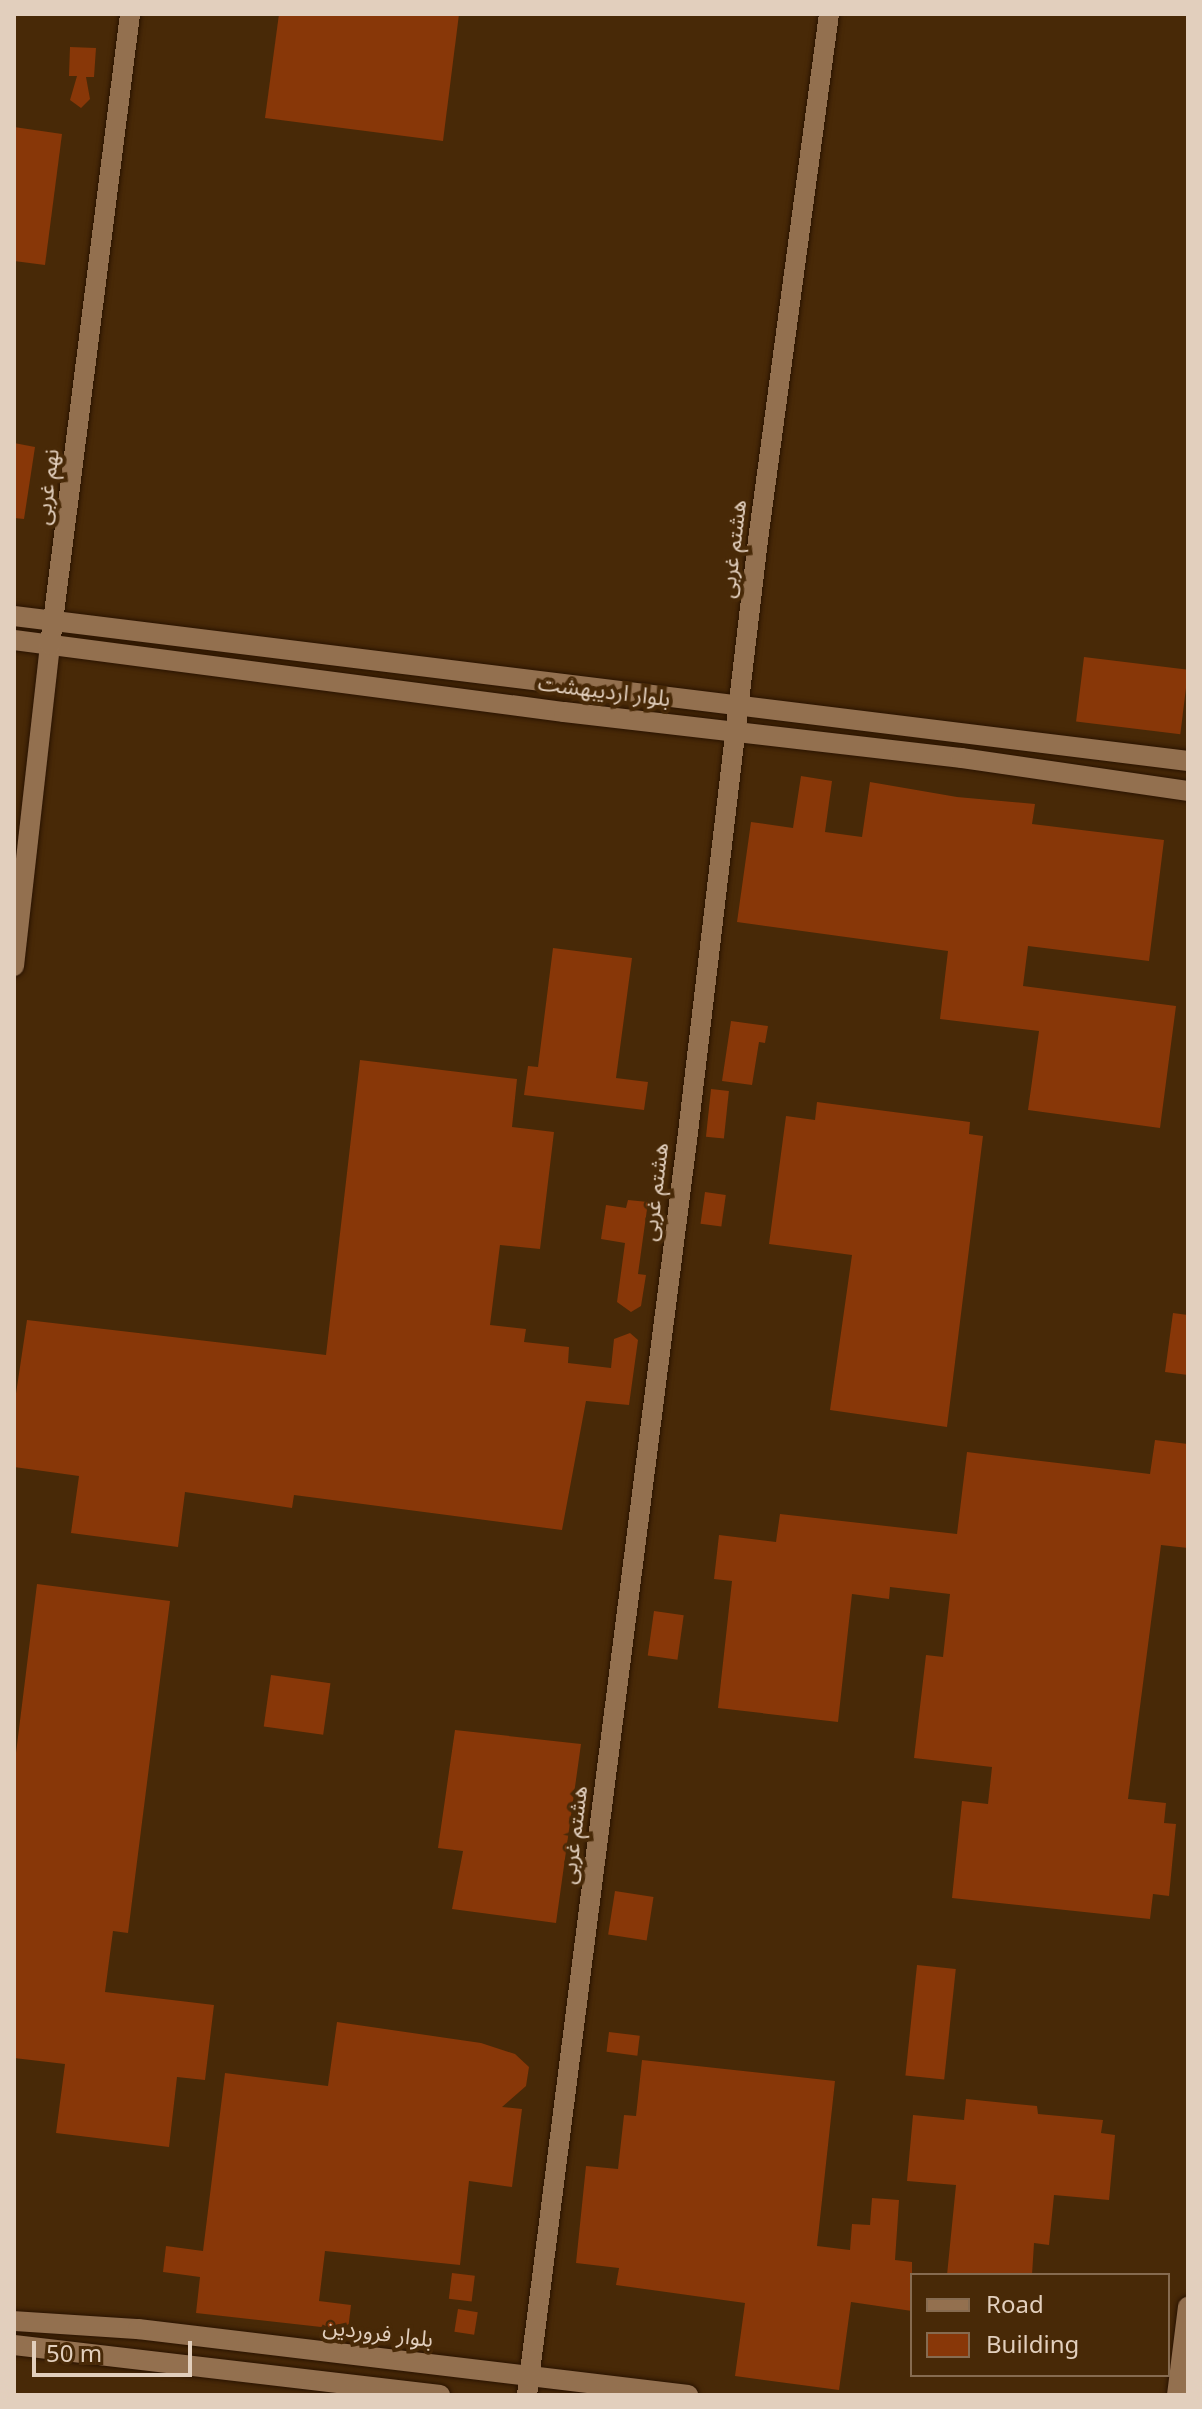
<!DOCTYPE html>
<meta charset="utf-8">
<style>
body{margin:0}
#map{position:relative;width:1202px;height:2409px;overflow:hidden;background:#482907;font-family:Georgia,"Noto Sans Arabic",serif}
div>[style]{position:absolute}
.building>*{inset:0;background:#883708;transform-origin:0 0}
.roads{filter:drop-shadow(0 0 2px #291300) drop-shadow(0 0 2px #291300)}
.minor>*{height:20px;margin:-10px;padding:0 10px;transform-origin:10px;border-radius:10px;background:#93704f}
span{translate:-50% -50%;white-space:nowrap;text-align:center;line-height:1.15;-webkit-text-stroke:8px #482907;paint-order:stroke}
.street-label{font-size:22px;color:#e2cfbd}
.frame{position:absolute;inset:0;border:16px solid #e2cfbd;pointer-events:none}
.legend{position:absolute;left:910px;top:2273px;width:260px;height:104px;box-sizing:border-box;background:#482907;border:2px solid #866b50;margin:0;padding:10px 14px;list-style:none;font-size:24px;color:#e2cfbd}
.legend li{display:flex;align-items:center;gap:16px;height:40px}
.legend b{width:40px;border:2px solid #866b50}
.scale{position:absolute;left:32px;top:2341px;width:160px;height:36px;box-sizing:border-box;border:4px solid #e2cfbd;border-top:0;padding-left:10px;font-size:24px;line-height:28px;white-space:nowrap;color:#e2cfbd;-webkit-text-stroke:6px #482907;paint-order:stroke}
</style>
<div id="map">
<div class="building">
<div style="clip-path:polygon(279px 14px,459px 14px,443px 141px,265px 118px)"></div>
<div style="clip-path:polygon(70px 47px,96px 48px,94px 77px,86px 77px,90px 99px,81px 108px,70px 100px,77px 76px,69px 76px)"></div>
<div style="clip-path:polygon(14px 127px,62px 134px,45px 265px,14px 261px)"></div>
<div style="clip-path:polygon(14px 443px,35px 447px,24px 519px,14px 518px)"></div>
<div style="left:1084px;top:657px;width:105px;height:65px;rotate:7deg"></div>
<div style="clip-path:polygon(801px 776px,832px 781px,825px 832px,862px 837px,870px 782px,957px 797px,1035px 804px,1032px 824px,1164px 840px,1149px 961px,1028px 946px,1023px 986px,1176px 1006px,1160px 1128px,1028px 1110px,1039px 1031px,940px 1019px,948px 951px,737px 922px,751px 822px,793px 828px)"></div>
<div style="clip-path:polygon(553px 948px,632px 958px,616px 1078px,648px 1082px,644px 1110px,524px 1095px,528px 1066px,538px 1067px)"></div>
<div style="clip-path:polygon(731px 1021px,768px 1026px,765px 1043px,759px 1042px,752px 1085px,722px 1081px)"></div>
<div style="clip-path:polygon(360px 1060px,517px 1079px,512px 1127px,554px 1132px,540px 1249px,500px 1245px,490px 1325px,526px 1329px,524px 1342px,569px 1347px,568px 1363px,611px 1368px,614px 1339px,630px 1333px,638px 1340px,629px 1405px,586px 1401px,562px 1530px,294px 1495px,292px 1508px,185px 1492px,178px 1547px,71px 1533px,79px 1476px,14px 1467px,14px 1407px,27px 1320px,326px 1355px)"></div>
<div style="left:711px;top:1089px;width:18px;height:48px;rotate:6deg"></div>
<div style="clip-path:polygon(817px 1102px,970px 1122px,969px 1134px,983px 1136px,947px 1427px,830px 1410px,852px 1255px,769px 1244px,786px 1116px,815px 1120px)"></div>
<div style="left:705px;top:1192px;width:21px;height:32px;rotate:8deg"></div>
<div style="clip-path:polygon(628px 1200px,648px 1202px,638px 1274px,646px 1275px,641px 1306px,631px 1312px,617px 1302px,625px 1243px,601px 1239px,606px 1205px,626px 1208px)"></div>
<div style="clip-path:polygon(1173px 1313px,1188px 1315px,1188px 1375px,1165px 1372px)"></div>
<div style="clip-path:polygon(1155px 1440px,1188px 1444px,1188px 1548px,1161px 1545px,1128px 1799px,1166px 1803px,1164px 1823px,1176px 1824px,1169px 1896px,1153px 1894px,1150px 1919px,952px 1898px,962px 1801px,988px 1804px,992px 1767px,914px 1758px,926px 1655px,943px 1657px,950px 1594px,890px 1587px,889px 1599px,852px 1594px,838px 1722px,718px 1708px,732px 1581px,714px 1579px,719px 1535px,776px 1542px,780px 1514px,957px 1534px,967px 1452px,1150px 1474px)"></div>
<div style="clip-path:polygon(37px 1584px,170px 1601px,128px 1933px,113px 1931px,105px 1992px,214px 2005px,205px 2080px,177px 2077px,169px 2147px,56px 2133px,65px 2064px,14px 2058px,14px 1769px)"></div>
<div style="left:654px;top:1611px;width:30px;height:45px;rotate:8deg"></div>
<div style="left:271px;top:1675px;width:60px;height:52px;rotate:8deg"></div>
<div style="clip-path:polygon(455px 1730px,581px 1744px,556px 1923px,452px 1909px,463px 1851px,438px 1848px)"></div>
<div style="left:615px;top:1891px;width:39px;height:44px;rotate:9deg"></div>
<div style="left:917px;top:1965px;width:39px;height:111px;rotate:6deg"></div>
<div style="clip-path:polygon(337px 2022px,481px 2043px,515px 2054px,529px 2067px,526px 2086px,502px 2107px,522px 2109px,512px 2187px,469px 2181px,460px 2265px,325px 2251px,319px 2301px,351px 2305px,348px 2330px,196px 2313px,200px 2277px,163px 2272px,166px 2246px,203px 2251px,225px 2073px,328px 2086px)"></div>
<div style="left:609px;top:2032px;width:31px;height:20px;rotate:7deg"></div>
<div style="clip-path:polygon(642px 2060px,835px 2081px,817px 2246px,850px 2250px,852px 2224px,870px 2225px,872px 2198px,899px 2200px,895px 2260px,912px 2262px,912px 2311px,851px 2302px,839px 2390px,735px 2376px,745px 2303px,616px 2285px,619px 2268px,576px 2263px,586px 2166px,618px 2169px,624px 2115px,636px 2116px)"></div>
<div style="clip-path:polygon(966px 2099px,1037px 2106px,1038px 2114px,1103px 2120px,1101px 2133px,1115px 2135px,1109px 2200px,1054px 2195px,1049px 2245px,1034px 2243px,1032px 2275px,947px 2275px,956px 2185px,907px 2181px,913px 2115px,964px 2120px)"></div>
<div style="left:452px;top:2273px;width:23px;height:26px;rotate:7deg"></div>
<div style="left:458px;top:2309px;width:20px;height:23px;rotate:9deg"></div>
</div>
<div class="roads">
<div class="minor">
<div style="left:14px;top:616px;width:1183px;rotate:7.04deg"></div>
<div style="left:14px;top:640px;width:555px;rotate:7.46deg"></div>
<div style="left:564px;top:712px;width:401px;rotate:6.6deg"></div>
<div style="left:962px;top:758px;width:228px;rotate:8.3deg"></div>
<div style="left:14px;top:966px;width:323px;rotate:-83.6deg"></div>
<div style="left:50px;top:645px;width:636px;rotate:-82.77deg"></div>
<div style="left:14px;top:2321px;width:124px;rotate:3.7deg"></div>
<div style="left:138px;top:2329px;width:554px;rotate:6.84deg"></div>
<div style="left:14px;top:2345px;width:429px;rotate:6.7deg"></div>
<div style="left:527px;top:2395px;width:1264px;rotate:-82.73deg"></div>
<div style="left:687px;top:1141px;width:605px;rotate:-83.26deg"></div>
<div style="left:758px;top:540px;width:531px;rotate:-82.31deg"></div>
<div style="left:1177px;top:2395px;width:89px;rotate:-82.9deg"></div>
</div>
</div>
<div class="street-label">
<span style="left:48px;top:487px;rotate:-83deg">نهم غربی</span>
<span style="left:734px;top:549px;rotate:-83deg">هشتم غربی</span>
<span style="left:604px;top:692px;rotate:7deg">بلوار اردیبهشت</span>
<span style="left:656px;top:1192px;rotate:-83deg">هشتم غربی</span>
<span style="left:575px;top:1835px;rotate:-83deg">هشتم غربی</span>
<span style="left:378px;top:2334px;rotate:7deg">بلوار فروردین</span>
</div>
<div class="frame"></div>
<ul class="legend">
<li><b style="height:10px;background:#93704f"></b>Road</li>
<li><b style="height:22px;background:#883708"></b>Building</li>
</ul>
<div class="scale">50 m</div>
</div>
